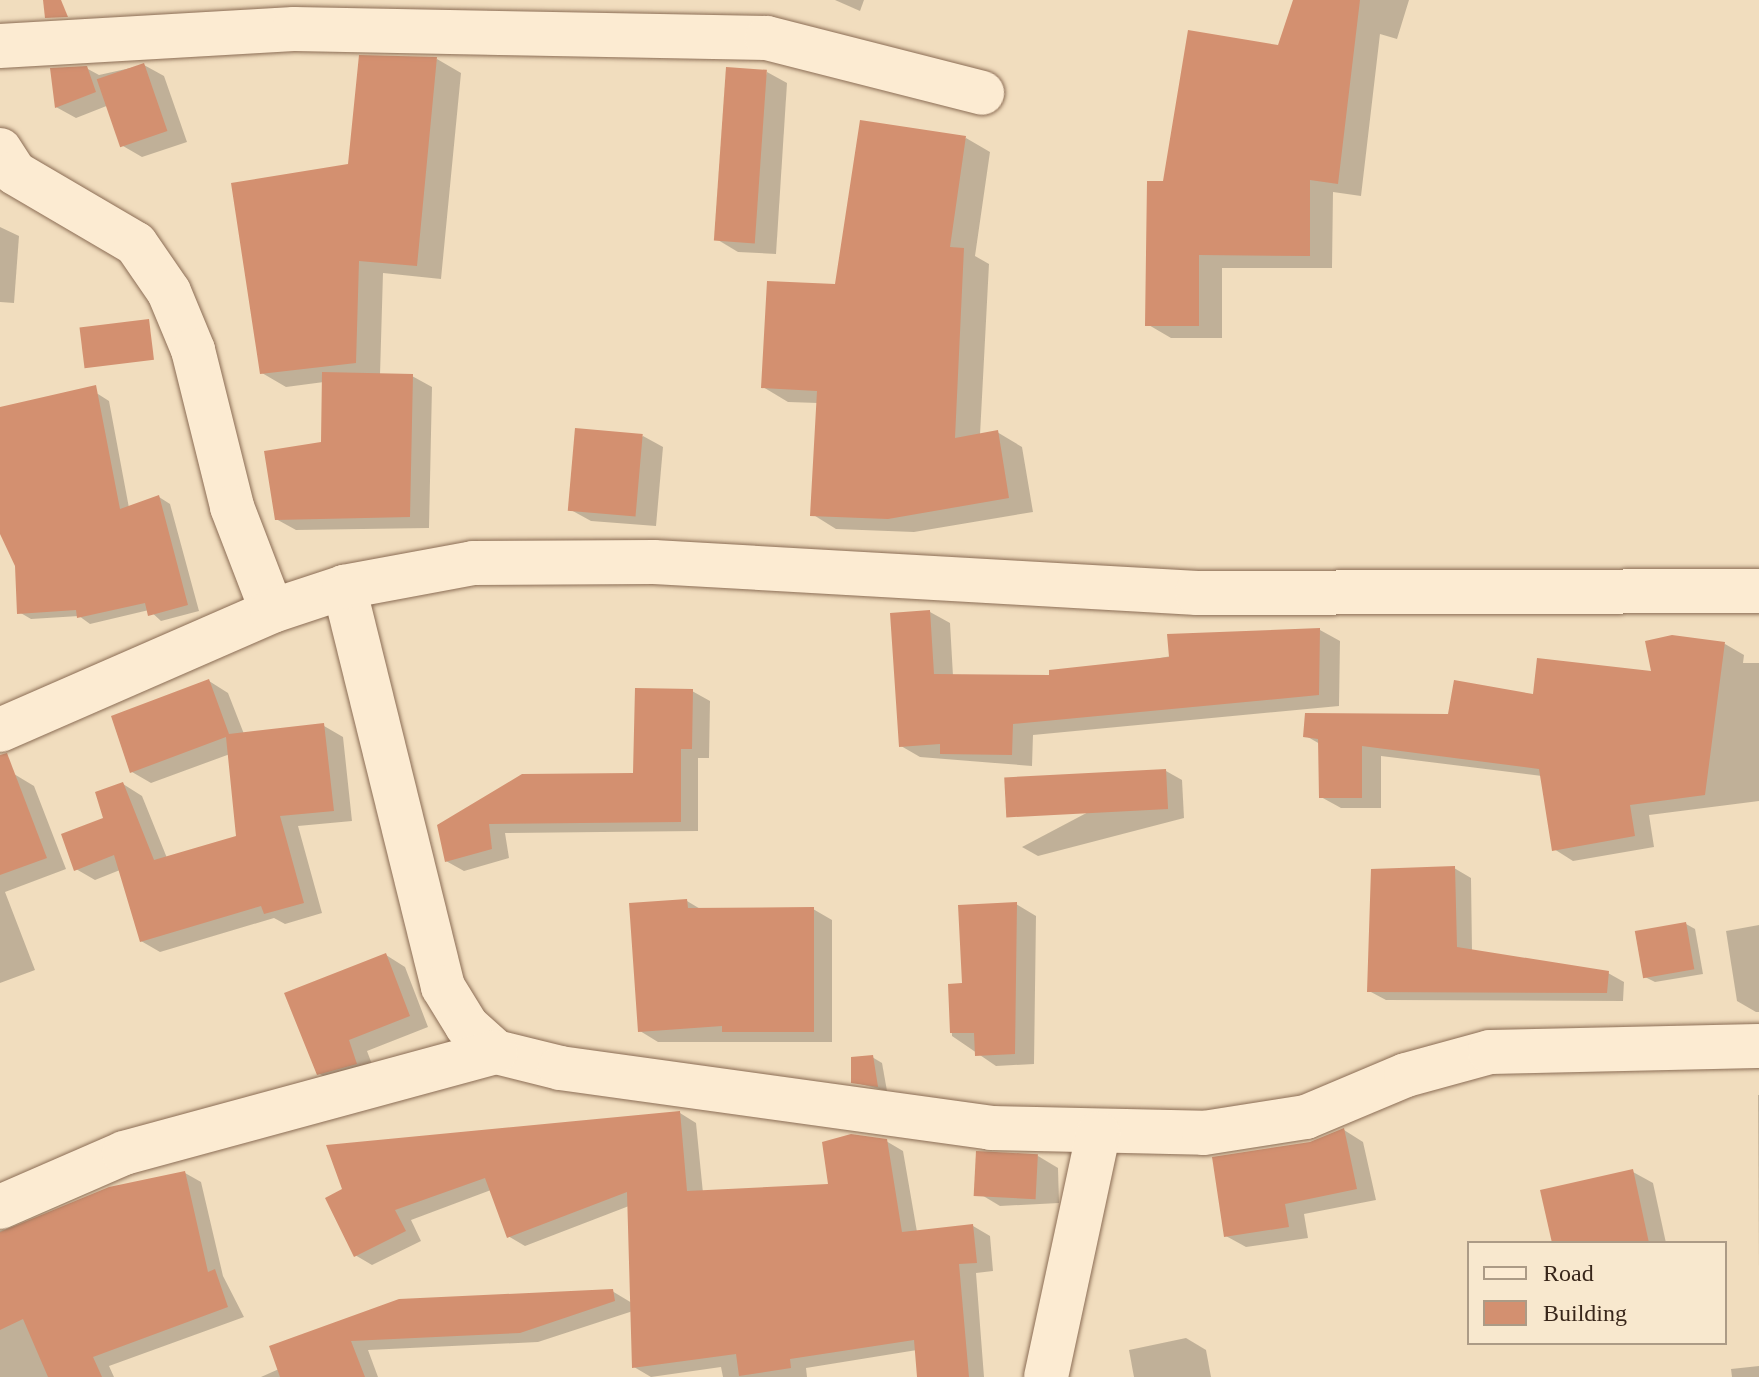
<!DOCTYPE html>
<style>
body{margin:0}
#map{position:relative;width:1759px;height:1377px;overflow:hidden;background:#f1ddbe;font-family:"Times New Roman",serif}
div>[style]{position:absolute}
.shadow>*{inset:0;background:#0003}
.building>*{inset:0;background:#d39070;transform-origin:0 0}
.roads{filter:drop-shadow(0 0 2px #8b6d55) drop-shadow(0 0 2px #8b6d55)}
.street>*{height:44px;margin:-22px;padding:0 22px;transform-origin:22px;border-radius:22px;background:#fcebd2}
span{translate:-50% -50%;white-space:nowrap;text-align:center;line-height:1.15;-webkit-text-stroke:6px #f8e8ce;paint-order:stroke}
.legend{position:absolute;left:1467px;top:1241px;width:260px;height:104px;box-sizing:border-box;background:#f8e8ce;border:2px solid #ac9b86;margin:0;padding:10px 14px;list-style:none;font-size:24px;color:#39271b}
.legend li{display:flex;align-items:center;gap:16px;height:40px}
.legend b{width:40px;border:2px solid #ac9b86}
</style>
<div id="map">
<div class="shadow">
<div style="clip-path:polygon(835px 0,864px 0,860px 11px)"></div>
<div style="clip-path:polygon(1295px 0,1409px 0,1397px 39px,1380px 34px,1361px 196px,1333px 192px,1332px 268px,1222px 268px,1222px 338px,1171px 338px,1147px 324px,1165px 183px,1280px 47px)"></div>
<div style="clip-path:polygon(437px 59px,461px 73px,441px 279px,383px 273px,380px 375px,412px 376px,432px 387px,429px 528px,296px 530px,276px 519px,323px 444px,324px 382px,286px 387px,262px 373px,350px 166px)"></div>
<div style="clip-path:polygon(144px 65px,164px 76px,187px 142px,142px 157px,123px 146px,109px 105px,76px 118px,56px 107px,86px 68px,99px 75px)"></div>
<div style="clip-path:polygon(767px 72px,787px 83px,776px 254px,738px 252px,718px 240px)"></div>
<div style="clip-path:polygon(966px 138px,990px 152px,975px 256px,989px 264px,980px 435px,997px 432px,1022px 447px,1033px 512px,914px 532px,836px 529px,812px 514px,818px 403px,788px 402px,763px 387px,837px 286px)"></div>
<div style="clip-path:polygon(0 227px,19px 236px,14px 303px,0 302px)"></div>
<div style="clip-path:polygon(98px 394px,109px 401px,129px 508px,159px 497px,170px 504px,199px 611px,161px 621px,149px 610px,90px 624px,79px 616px,31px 619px,19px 612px,17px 565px,0 529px,0 410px)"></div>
<div style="clip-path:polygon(643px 436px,663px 447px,656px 526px,591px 521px,571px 510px)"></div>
<div style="clip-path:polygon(930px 612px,950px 623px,953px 676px,1051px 677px,1320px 630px,1340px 641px,1339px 706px,1033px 735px,1032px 766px,920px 757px,901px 746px)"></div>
<div style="clip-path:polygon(1725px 644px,1744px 655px,1743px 663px,1759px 663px,1759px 801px,1649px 815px,1654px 847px,1573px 861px,1554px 849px,1542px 776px,1381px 756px,1381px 808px,1341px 808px,1321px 797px,1320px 744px,1306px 736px,1450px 716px,1654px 674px)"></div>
<div style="clip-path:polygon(209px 681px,228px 693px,244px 734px,324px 726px,343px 737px,352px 821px,298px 826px,322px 913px,285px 924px,274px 918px,160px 952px,141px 941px,120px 870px,95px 880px,76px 869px,123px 784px,142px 796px,167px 858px,238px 837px,230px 754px,151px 783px,132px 772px)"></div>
<div style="clip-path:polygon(692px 691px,710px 701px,709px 758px,698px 758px,698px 831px,505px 833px,509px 858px,464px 871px,446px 861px,439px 826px,635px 775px)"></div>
<div style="clip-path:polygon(1166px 771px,1182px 780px,1184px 818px,1038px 856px,1022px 847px)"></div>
<div style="clip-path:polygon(14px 774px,34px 786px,66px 869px,5px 892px,35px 970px,0 983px,0 779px)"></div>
<div style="clip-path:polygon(1454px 868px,1471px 878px,1472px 951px,1608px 973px,1624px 982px,1623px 1001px,1386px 1000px,1369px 991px)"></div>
<div style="clip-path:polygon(687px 901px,702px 910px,813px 909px,832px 920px,832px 1042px,658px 1042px,640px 1031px)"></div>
<div style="clip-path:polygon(1016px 904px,1036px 916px,1034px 1064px,996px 1066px,952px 1036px,950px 985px,964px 985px)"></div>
<div style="clip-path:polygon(1686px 924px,1695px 929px,1703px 974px,1655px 982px,1645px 977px)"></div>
<div style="clip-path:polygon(1759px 925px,1759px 1012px,1756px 1012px,1737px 1001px,1726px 931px)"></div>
<div style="clip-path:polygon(386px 955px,405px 967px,428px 1027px,367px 1051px,376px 1075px,338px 1085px,318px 1073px)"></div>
<div style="clip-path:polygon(872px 1057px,882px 1063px,887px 1091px,853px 1082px)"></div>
<div style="clip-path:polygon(1758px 1095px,1759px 1095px,1759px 1271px)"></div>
<div style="clip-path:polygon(680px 1113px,696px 1123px,703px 1193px,831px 1186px,886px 1141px,903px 1151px,917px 1232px,973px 1226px,990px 1236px,993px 1271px,976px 1273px,984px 1377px,919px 1377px,917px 1350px,806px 1368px,807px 1377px,723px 1377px,721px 1367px,651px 1377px,634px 1367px,633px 1311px,538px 1342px,368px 1350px,378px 1377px,261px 1377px,279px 1369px,271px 1347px,612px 1291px,632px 1303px,629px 1206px,525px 1246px,508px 1236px,491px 1190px,411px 1220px,421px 1241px,372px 1265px,355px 1255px,328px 1199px)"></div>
<div style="clip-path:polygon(1344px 1130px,1363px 1142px,1376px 1200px,1304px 1214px,1308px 1238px,1246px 1247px,1226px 1236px,1310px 1144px)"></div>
<div style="clip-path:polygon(1038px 1156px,1058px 1168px,1059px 1203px,1000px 1206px,980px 1194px)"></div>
<div style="clip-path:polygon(1633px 1172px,1653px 1183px,1666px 1243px,1554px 1243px)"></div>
<div style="clip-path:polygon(185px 1173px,201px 1182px,223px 1276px,244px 1317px,109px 1366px,114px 1377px,0 1377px,0 1231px)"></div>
<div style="clip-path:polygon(1186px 1338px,1206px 1350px,1211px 1377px,1134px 1377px,1129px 1350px)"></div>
<div style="clip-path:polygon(1759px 1366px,1759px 1377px,1732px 1377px,1731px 1369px)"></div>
</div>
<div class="building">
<div style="clip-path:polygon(43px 0,61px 0,68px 17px,45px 18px)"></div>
<div style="clip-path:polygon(1293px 0,1360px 0,1338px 184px,1310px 180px,1310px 256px,1199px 255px,1199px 326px,1145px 326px,1147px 181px,1163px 181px,1188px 30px,1278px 45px)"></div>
<div style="clip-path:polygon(359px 55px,437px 57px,417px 266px,359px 261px,356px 363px,260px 374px,231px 183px,348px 164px)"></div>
<div style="left:144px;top:63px;width:72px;height:50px;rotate:71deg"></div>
<div style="clip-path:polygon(87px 66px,96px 92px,55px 108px,50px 68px)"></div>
<div style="left:726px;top:67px;width:41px;height:174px;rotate:4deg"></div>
<div style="clip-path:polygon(860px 120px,966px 136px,950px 247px,964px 248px,955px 438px,998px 430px,1009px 498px,888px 519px,810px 516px,817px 391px,761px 388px,767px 281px,835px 284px)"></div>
<div style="left:149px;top:319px;width:41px;height:70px;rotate:83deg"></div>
<div style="clip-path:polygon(322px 372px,413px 374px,410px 517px,275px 520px,264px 451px,321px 442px)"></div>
<div style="clip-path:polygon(96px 385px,120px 509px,159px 495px,188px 605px,148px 616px,145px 603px,77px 618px,76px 610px,17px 614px,15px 566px,0 534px,0 407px)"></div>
<div style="left:575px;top:428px;width:68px;height:83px;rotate:5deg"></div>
<div style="clip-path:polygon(930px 610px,934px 674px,1049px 675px,1049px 670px,1169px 657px,1167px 634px,1320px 628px,1319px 695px,1013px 724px,1012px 755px,940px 754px,940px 744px,899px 747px,890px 613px)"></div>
<div style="clip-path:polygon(1672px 635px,1725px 642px,1705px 795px,1630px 805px,1635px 836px,1552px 851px,1539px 769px,1362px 746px,1362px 798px,1319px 798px,1318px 739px,1303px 737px,1305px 713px,1448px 714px,1454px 680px,1533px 694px,1537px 658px,1651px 671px,1645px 641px)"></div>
<div style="clip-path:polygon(209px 679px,229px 734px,324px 723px,334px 811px,280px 816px,304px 903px,264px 914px,261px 906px,140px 942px,114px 855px,74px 871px,61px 834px,103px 818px,95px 792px,123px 782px,154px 860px,236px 836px,226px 737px,130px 773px,111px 716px)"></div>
<div style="clip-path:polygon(635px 688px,693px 689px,692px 749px,681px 749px,681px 822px,489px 824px,492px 849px,445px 862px,437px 825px,522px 774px,633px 773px)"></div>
<div style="clip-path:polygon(7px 753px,47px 858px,0 875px,0 755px)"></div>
<div style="left:1166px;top:769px;width:40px;height:162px;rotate:87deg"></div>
<div style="clip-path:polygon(1455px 866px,1457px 947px,1609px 971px,1607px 993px,1367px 992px,1371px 869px)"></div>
<div style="clip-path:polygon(687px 899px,688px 908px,814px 907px,814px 1032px,722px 1032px,722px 1026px,638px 1032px,629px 903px)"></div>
<div style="clip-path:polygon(1017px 902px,1015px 1054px,975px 1056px,974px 1033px,950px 1033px,948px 984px,962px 983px,958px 905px)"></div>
<div style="left:1686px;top:922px;width:48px;height:52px;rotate:80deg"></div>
<div style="clip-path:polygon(386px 953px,410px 1016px,349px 1040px,357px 1064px,317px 1075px,284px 993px)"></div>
<div style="clip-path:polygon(873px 1055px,878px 1087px,851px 1083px,851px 1057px)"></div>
<div style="clip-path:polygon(680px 1111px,687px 1191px,828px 1184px,822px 1142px,851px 1134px,887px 1139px,902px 1232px,973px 1224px,977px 1263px,959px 1264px,969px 1377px,917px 1377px,914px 1340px,790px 1359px,791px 1368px,739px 1376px,736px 1354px,632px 1368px,627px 1192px,507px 1238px,485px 1178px,395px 1210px,406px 1231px,354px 1257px,325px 1198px,342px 1189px,326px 1145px)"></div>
<div style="clip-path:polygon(1344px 1128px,1357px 1189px,1285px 1204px,1289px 1227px,1224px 1237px,1212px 1157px,1310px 1142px)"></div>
<div style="left:976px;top:1151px;width:62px;height:45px;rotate:3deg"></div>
<div style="clip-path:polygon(1633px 1169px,1649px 1243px,1552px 1243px,1540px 1190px)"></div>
<div style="clip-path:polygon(185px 1171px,208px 1272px,215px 1269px,228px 1307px,93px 1357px,102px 1377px,48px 1377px,23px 1319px,0 1330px,0 1232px,109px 1187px)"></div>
<div style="clip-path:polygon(613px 1289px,615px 1301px,520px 1333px,351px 1341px,365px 1377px,280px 1377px,269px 1346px,399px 1299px)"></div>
</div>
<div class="roads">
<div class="street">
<div style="left:0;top:46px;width:294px;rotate:-3.3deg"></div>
<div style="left:294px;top:29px;width:473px;rotate:1.1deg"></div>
<div style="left:767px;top:38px;width:222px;rotate:14.3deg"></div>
<div style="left:0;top:150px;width:27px;rotate:57deg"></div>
<div style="left:15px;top:173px;width:140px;rotate:30.4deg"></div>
<div style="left:136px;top:244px;width:58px;rotate:55.5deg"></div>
<div style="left:169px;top:292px;width:63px;rotate:67.5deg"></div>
<div style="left:193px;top:350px;width:162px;rotate:76deg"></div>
<div style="left:232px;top:507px;width:111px;rotate:69deg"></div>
<div style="left:344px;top:587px;width:412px;rotate:76.1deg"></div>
<div style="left:443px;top:987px;width:46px;rotate:58.4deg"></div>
<div style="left:467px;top:1026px;width:39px;rotate:42deg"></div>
<div style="left:496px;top:1052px;width:66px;rotate:14deg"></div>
<div style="left:560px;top:1068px;width:435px;rotate:7.9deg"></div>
<div style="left:991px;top:1128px;width:213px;rotate:1.3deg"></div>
<div style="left:1204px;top:1133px;width:103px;rotate:-8.9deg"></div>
<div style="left:1306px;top:1117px;width:108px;rotate:-22.8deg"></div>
<div style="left:1406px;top:1075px;width:87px;rotate:-15.3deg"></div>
<div style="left:1490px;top:1052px;width:269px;rotate:-1.3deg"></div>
<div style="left:0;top:730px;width:297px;rotate:-23.6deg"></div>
<div style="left:272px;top:611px;width:76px;rotate:-18.4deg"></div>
<div style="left:344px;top:587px;width:131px;rotate:-10.5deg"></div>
<div style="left:473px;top:563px;width:181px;rotate:-0.3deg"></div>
<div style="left:654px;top:562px;width:544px;rotate:3.27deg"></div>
<div style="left:1197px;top:593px;width:562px;rotate:-0.2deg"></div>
<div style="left:0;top:1207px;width:135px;rotate:-23.5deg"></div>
<div style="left:124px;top:1153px;width:385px;rotate:-15.2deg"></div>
<div style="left:1046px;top:1377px;width:249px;rotate:-77.9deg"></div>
</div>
</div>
<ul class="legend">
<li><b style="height:10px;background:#fcebd2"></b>Road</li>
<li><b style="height:22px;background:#d39070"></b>Building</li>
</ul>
</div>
